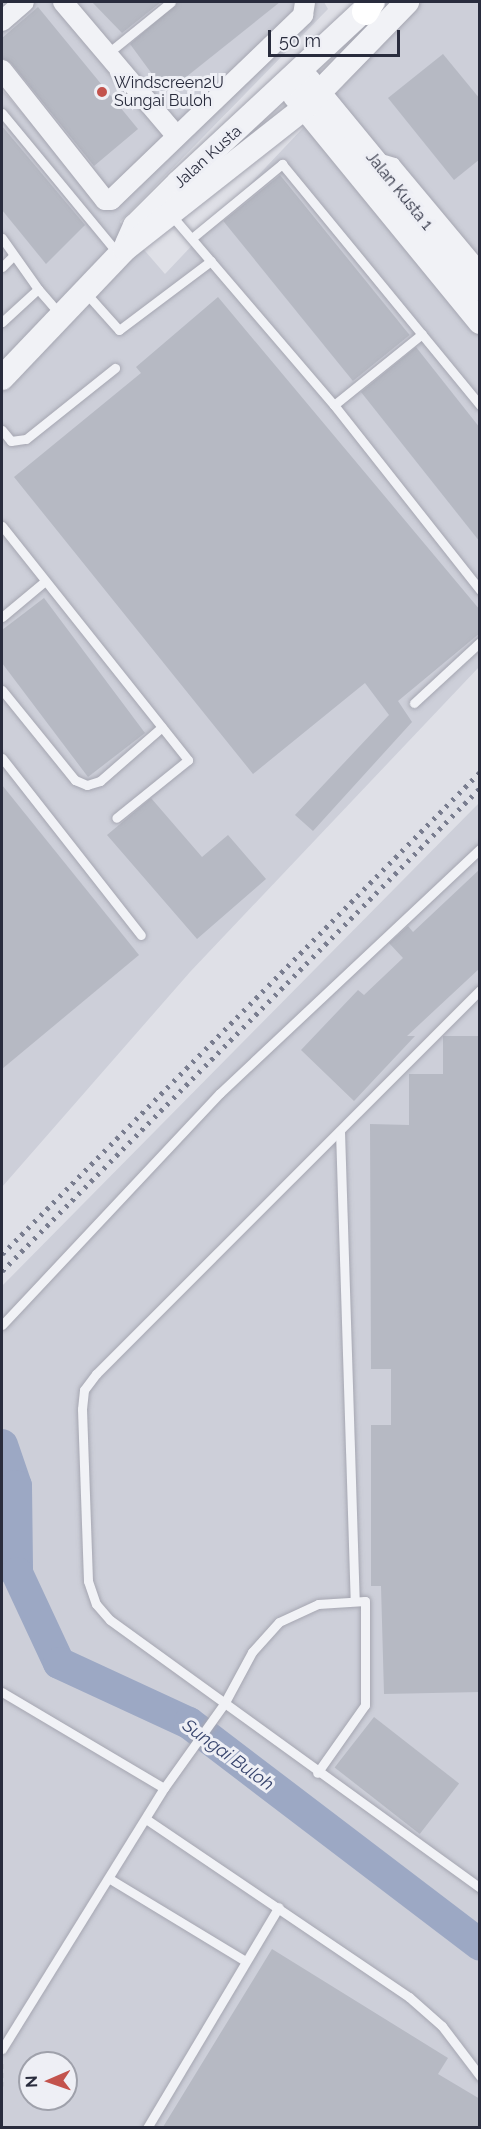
<!DOCTYPE html>
<style>
body{margin:0}
#map{position:relative;width:481px;height:2129px;overflow:hidden;background:#dfe0e7;font-family:Raleway,sans-serif}
div>[style]{position:absolute}
.built>*{inset:0;background:#cdcfd9}
.river>*{height:32px;margin:-16px;padding:0 16px;transform-origin:16px;border-radius:16px;background:#9ca8c4}
.building>*{inset:0;background:#b6b9c3;transform-origin:0 0}
.path>*{height:3px;margin-top:-1.5px;transform-origin:0;background:repeating-linear-gradient(90deg,#b9bbc2 0 4.5px,transparent 0 9px)}
.roads{filter:drop-shadow(0 0 2px #a5a6b1) drop-shadow(0 0 2px #a5a6b1)}
.service>*{height:9px;margin:-4.5px;padding:0 4.5px;transform-origin:4.5px;border-radius:4.5px;background:#f1f2f6}
.minor>*{height:20px;margin:-10px;padding:0 10px;transform-origin:10px;border-radius:10px;background:#f1f2f6}
.tertiary>*{height:24px;margin:-12px;padding:0 12px;transform-origin:12px;border-radius:12px;background:#f1f2f6}
.secondary>*{height:27px;margin:-13.5px;padding:0 13.5px;transform-origin:13.5px;border-radius:13.5px;background:#fff}
.rail>*{height:4.5px;margin-top:-2.25px;transform-origin:0;background:repeating-linear-gradient(90deg,#797d8f 0 3px,transparent 0 9px)}
.dots>*{width:16px;height:16px;translate:-50% -50%;box-sizing:border-box;border:3px solid #eeeff5;border-radius:50%}
span{translate:-50% -50%;white-space:nowrap;text-align:center;line-height:1.15;-webkit-text-stroke:6px #eeeff5;paint-order:stroke}
.poi-label{font-size:16px;color:#292c3d}
.left{translate:0 -50%;text-align:left}
.street-label{font-size:16px;color:#292c3d}
.water-label{font-size:18px;color:#37446d;font-style:italic}
.frame{position:absolute;inset:0;border:3px solid #292c3d;pointer-events:none}
.north{position:absolute;left:18px;top:2051px;width:60px;height:60px;box-sizing:border-box;background:#eeeff5;border:2px solid #9fa1ab;border-radius:50%;rotate:268deg;font-size:16px;font-weight:700;line-height:24px;text-align:center;color:#292c3d}
.north::after{content:'';display:block;margin:auto;width:21px;height:27px;background:#c3534d;clip-path:polygon(50% 0,100% 100%,50% 72%,0 100%)}
.scale{position:absolute;left:268px;top:30px;width:132px;height:27px;box-sizing:border-box;border:3px solid #292c3d;border-top:0;padding-left:8px;font-size:18px;line-height:21px;white-space:nowrap;color:#292c3d;-webkit-text-stroke:4px #eeeff5;paint-order:stroke}
</style>
<div id="map">
<div class="built">
<div style="clip-path:polygon(2px 2px,324px 2px,328px 9px,120px 222px,165px 274px,422px 2px,479px 2px,479px 667px,190px 972px,2px 1187px,2px 90px,106px 206px,2px 79px)"></div>
<div style="clip-path:polygon(evenodd,479px 803px,479px 2127px,2px 2127px,2px 1286px,479px 803px,30px 2063px,66px 2063px,66px 2099px,30px 2099px,30px 2063px)"></div>
</div>
<div class="river">
<div style="left:2px;top:1445px;width:43px;rotate:71.1deg"></div>
<div style="left:16px;top:1486px;width:87px;rotate:89.3deg"></div>
<div style="left:17px;top:1573px;width:99px;rotate:65deg"></div>
<div style="left:59px;top:1663px;width:143px;rotate:24.8deg"></div>
<div style="left:189px;top:1723px;width:366px;rotate:37.3deg"></div>
</div>
<div class="building">
<div style="clip-path:polygon(92px 2px,161px 2px,122px 33px)"></div>
<div style="clip-path:polygon(178px 2px,280px 2px,166px 93px,130px 44px)"></div>
<div style="clip-path:polygon(38px 7px,138px 129px,94px 166px,11px 63px,2px 58px,2px 38px)"></div>
<div style="clip-path:polygon(443px 54px,480px 99px,480px 159px,454px 180px,388px 98px)"></div>
<div style="clip-path:polygon(2px 126px,85px 225px,46px 264px,2px 210px)"></div>
<div style="left:280px;top:175px;width:206px;height:73px;rotate:51deg"></div>
<div style="clip-path:polygon(218px 297px,480px 610px,480px 633px,398px 701px,412px 722px,313px 831px,295px 815px,389px 715px,365px 683px,253px 774px,14px 477px,141px 373px,136px 367px)"></div>
<div style="clip-path:polygon(416px 347px,480px 428px,480px 542px,361px 392px)"></div>
<div style="clip-path:polygon(44px 598px,145px 733px,88px 777px,2px 663px,2px 630px)"></div>
<div style="clip-path:polygon(2px 785px,139px 955px,2px 1069px)"></div>
<div style="clip-path:polygon(151px 798px,202px 857px,228px 835px,266px 879px,197px 939px,107px 835px)"></div>
<div style="clip-path:polygon(480px 869px,480px 968px,407px 1036px,415px 1036px,354px 1101px,301px 1050px,358px 990px,364px 995px,403px 958px,389px 943px,408px 926px,413px 932px)"></div>
<div style="clip-path:polygon(443px 1036px,480px 1036px,480px 1692px,384px 1694px,381px 1586px,371px 1586px,371px 1425px,391px 1425px,391px 1369px,371px 1369px,370px 1124px,409px 1125px,409px 1074px,443px 1074px)"></div>
<div style="left:374px;top:1717px;width:108px;height:64px;rotate:38deg"></div>
<div style="clip-path:polygon(272px 1949px,448px 2058px,438px 2074px,480px 2099px,480px 2127px,163px 2127px)"></div>
</div>
<div class="path">
<div style="left:2px;top:2086px;width:25px;rotate:-90deg"></div>
</div>
<div class="roads">
<div class="service">
<div style="left:107px;top:54px;width:82px;rotate:-39.1deg"></div>
<div style="left:2px;top:113px;width:184px;rotate:50.5deg"></div>
<div style="left:381px;top:158px;width:14px;rotate:17deg"></div>
<div style="left:394px;top:162px;width:134px;rotate:50.1deg"></div>
<div style="left:172px;top:216px;width:249px;rotate:49.4deg"></div>
<div style="left:334px;top:405px;width:236px;rotate:51.7deg"></div>
<div style="left:2px;top:238px;width:62px;rotate:54.8deg"></div>
<div style="left:38px;top:289px;width:49px;rotate:137.5deg"></div>
<div style="left:192px;top:238px;width:117px;rotate:-39.4deg"></div>
<div style="left:282px;top:164px;width:312px;rotate:50.6deg"></div>
<div style="left:2px;top:267px;width:16px;rotate:-45deg"></div>
<div style="left:38px;top:289px;width:33px;rotate:49deg"></div>
<div style="left:85px;top:292px;width:51px;rotate:48.2deg"></div>
<div style="left:119px;top:330px;width:115px;rotate:-36.9deg"></div>
<div style="left:334px;top:405px;width:113px;rotate:-38.9deg"></div>
<div style="left:2px;top:430px;width:14px;rotate:51deg"></div>
<div style="left:11px;top:441px;width:15px;rotate:-8deg"></div>
<div style="left:26px;top:439px;width:114px;rotate:-38.6deg"></div>
<div style="left:2px;top:526px;width:299px;rotate:51.5deg"></div>
<div style="left:188px;top:760px;width:92px;rotate:141.1deg"></div>
<div style="left:2px;top:617px;width:56px;rotate:-39.9deg"></div>
<div style="left:2px;top:690px;width:116px;rotate:51deg"></div>
<div style="left:75px;top:780px;width:13px;rotate:23deg"></div>
<div style="left:87px;top:785px;width:14px;rotate:-17deg"></div>
<div style="left:100px;top:781px;width:82px;rotate:-41.1deg"></div>
<div style="left:414px;top:703px;width:90px;rotate:-42.7deg"></div>
<div style="left:2px;top:758px;width:225px;rotate:51.9deg"></div>
<div style="left:480px;top:990px;width:543px;rotate:135deg"></div>
<div style="left:96px;top:1374px;width:20px;rotate:127deg"></div>
<div style="left:84px;top:1390px;width:19px;rotate:96deg"></div>
<div style="left:82px;top:1409px;width:172px;rotate:88deg"></div>
<div style="left:88px;top:1581px;width:24px;rotate:71deg"></div>
<div style="left:96px;top:1604px;width:21px;rotate:49deg"></div>
<div style="left:110px;top:1620px;width:457px;rotate:35.9deg"></div>
<div style="left:340px;top:1131px;width:470px;rotate:88.2deg"></div>
<div style="left:2px;top:1325px;width:318px;rotate:-46.8deg"></div>
<div style="left:220px;top:1093px;width:357px;rotate:-43.2deg"></div>
<div style="left:2px;top:1692px;width:188px;rotate:30.7deg"></div>
<div style="left:164px;top:1788px;width:103px;rotate:-54.5deg"></div>
<div style="left:224px;top:1704px;width:59px;rotate:-61.7deg"></div>
<div style="left:252px;top:1652px;width:40px;rotate:-48deg"></div>
<div style="left:279px;top:1622px;width:43px;rotate:-24.8deg"></div>
<div style="left:318px;top:1604px;width:47px;rotate:-3.7deg"></div>
<div style="left:365px;top:1601px;width:104px;rotate:90deg"></div>
<div style="left:365px;top:1705px;width:83px;rotate:125.2deg"></div>
<div style="left:146px;top:1819px;width:318px;rotate:34.1deg"></div>
<div style="left:409px;top:1997px;width:44px;rotate:41.3deg"></div>
<div style="left:442px;top:2026px;width:63px;rotate:52.8deg"></div>
<div style="left:110px;top:1879px;width:157px;rotate:31.2deg"></div>
<div style="left:2px;top:2049px;width:307px;rotate:-58.2deg"></div>
<div style="left:147px;top:2128px;width:257px;rotate:-59.2deg"></div>
</div>
<div class="minor">
<div style="left:63px;top:2px;width:173px;rotate:49.7deg"></div>
<div style="left:2px;top:21px;width:29px;rotate:-41deg"></div>
<div style="left:2px;top:70px;width:166px;rotate:51.6deg"></div>
<div style="left:105px;top:200px;width:6px"></div>
<div style="left:111px;top:200px;width:267px;rotate:-43.9deg"></div>
<div style="left:303px;top:15px;width:13px;rotate:-81deg"></div>
</div>
<div class="tertiary">
<div style="left:309px;top:81px;width:269px;rotate:50.6deg"></div>
<div style="left:295px;top:96px;width:292px;rotate:50.7deg"></div>
<div style="left:127px;top:244px;width:20px;rotate:-66deg"></div>
<div style="left:135px;top:226px;width:62px;rotate:-45deg"></div>
<div style="left:179px;top:182px;width:265px;rotate:-42.9deg"></div>
<div style="left:2px;top:378px;width:178px;rotate:-46.4deg"></div>
<div style="left:125px;top:249px;width:228px;rotate:-38.2deg"></div>
<div style="left:304px;top:108px;width:148px;rotate:-45.8deg"></div>
</div>
<div class="secondary">
<div style="left:365px;top:11px;width:10px;rotate:-61deg"></div>
</div>
</div>
<div class="rail">
<div style="left:2px;top:1254px;width:679px;rotate:-45.24deg"></div>
<div style="left:2px;top:1271px;width:680px;rotate:-45.3deg"></div>
</div>
<div class="dots">
<div style="left:102px;top:92px;background:#c3534d"></div>
</div>
<div class="poi-label">
<span class="left" style="left:114px;top:92px">Windscreen2U<br>Sungai Buloh</span>
</div>
<div class="street-label">
<span style="left:208px;top:157px;rotate:-42deg">Jalan Kusta</span>
<span style="left:399px;top:191px;rotate:51deg">Jalan Kusta 1</span>
</div>
<div class="water-label">
<span style="left:228px;top:1755px;rotate:36deg">Sungai Buloh</span>
</div>
<div class="frame"></div>
<div class="north">N</div>
<div class="scale">50 m</div>
</div>
